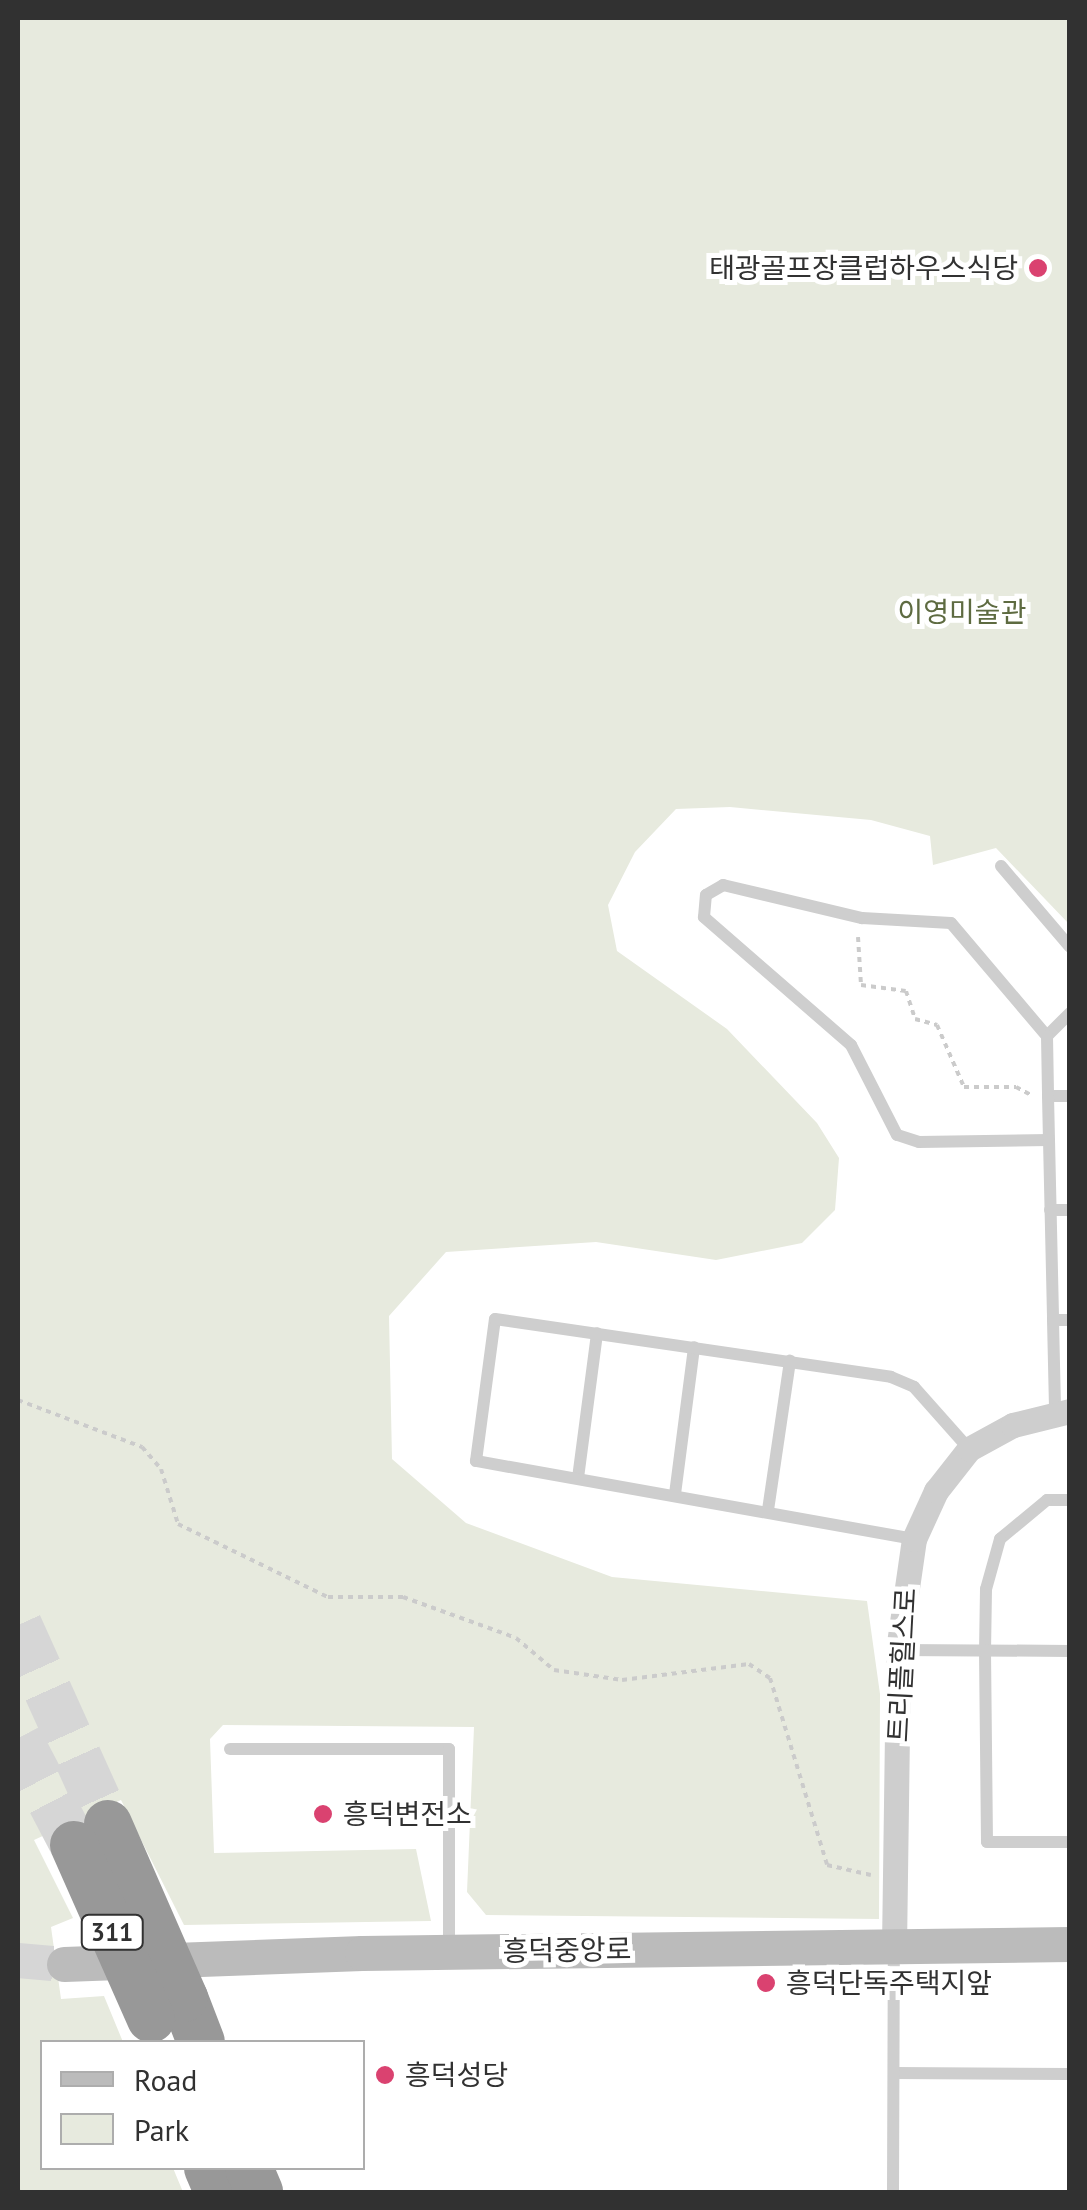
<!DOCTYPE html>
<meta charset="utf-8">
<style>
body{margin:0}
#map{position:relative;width:1087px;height:2210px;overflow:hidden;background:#fff;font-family:"PT Sans","Noto Sans KR",sans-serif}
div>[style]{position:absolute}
.green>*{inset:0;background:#e7eade}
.secondary-tunnel>*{height:35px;margin-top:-17.5px;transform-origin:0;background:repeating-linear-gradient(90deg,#d6d6d6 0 35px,transparent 0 53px)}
.highway-tunnel>*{height:48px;margin-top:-24px;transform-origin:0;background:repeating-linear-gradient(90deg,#d6d6d6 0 48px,transparent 0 72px)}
.path>*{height:4px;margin-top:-2px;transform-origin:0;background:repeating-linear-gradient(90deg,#cbcbcb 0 5px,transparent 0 10px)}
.lane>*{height:12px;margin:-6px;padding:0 6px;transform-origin:6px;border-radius:6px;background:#cecece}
.street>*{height:25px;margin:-12.5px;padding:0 12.5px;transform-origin:12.5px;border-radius:12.5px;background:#cecece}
.secondary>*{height:35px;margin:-17.5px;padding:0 17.5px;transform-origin:17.5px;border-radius:17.5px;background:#bbb}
.highway>*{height:48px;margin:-24px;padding:0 24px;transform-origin:24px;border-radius:24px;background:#989898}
.highway-bridge>*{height:48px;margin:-24px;padding:0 24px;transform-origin:24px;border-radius:24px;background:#989898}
.dots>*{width:28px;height:28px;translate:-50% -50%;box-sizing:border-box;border:5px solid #fff;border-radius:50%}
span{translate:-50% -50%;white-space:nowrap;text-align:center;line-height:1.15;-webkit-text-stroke:10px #fff;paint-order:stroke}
.shield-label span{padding:2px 8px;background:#fff;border:2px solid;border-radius:8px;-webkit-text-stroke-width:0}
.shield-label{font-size:25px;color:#313131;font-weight:700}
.poi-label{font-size:28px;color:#313131}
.right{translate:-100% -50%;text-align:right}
.left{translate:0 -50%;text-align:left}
.park-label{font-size:28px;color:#5e6b41}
.street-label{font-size:28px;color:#313131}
.frame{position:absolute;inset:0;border:20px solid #313131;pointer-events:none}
.legend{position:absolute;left:40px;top:2040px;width:325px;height:130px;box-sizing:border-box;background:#fff;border:2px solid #adadad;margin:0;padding:12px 18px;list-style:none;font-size:30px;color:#313131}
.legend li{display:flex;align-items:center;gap:20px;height:50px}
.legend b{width:50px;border:2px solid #adadad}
</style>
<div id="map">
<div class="green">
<div style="clip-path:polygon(18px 18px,1069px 18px,1069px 924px,996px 848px,933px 865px,930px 836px,871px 820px,730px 807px,676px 809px,635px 852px,608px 905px,617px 951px,727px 1029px,817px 1123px,839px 1158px,835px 1210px,802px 1243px,716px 1260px,596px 1242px,446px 1252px,389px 1316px,392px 1459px,466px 1523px,612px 1577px,867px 1601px,880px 1694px,879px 1919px,486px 1915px,467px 1892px,474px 1727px,223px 1725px,210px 1739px,214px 1853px,416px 1849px,431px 1921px,184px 1925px,121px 1800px,34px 1840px,73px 1918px,51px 1927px,61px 1999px,104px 1996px,123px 2042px,42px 2042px,42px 2168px,173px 2168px,183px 2192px,18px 2192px)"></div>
</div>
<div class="secondary-tunnel">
<div style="left:18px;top:1960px;width:46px;rotate:5deg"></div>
</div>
<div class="highway-tunnel">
<div style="left:18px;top:1625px;width:218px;rotate:65.7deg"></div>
<div style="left:18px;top:1738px;width:121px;rotate:62.4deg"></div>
</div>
<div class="path">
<div style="left:858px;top:937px;width:48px;rotate:86.4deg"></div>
<div style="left:861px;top:985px;width:45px;rotate:7.6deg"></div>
<div style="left:906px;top:991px;width:29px;rotate:72deg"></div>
<div style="left:915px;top:1019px;width:23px;rotate:15deg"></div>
<div style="left:937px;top:1025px;width:68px;rotate:66.5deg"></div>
<div style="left:964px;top:1087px;width:52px"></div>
<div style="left:1016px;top:1087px;width:17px;rotate:28deg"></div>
<div style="left:18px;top:1400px;width:133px;rotate:20.8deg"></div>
<div style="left:142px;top:1447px;width:29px;rotate:49deg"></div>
<div style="left:161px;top:1469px;width:58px;rotate:72.8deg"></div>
<div style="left:178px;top:1524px;width:167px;rotate:26deg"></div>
<div style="left:328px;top:1597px;width:75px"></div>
<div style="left:403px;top:1597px;width:120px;rotate:19.9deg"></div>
<div style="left:516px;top:1638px;width:50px;rotate:40.1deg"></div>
<div style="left:554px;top:1670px;width:69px;rotate:8.4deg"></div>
<div style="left:622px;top:1680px;width:128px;rotate:-7.2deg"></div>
<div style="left:749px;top:1664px;width:25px;rotate:34deg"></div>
<div style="left:770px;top:1678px;width:195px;rotate:73deg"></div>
<div style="left:827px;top:1865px;width:45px;rotate:12.8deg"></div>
<div style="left:18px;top:2190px;width:2px;rotate:63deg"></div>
</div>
<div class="lane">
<div style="left:1001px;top:866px;width:106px;rotate:49.6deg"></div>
<div style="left:1047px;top:1036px;width:33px;rotate:-45deg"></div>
<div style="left:1048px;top:1096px;width:22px"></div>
<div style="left:1049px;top:1140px;width:130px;rotate:179.1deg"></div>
<div style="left:919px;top:1142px;width:23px;rotate:-162deg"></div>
<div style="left:897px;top:1135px;width:101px;rotate:-117.1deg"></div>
<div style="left:851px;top:1045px;width:195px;rotate:-139deg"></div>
<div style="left:704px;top:917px;width:22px;rotate:-85deg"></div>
<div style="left:706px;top:895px;width:20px;rotate:-30deg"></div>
<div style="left:723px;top:885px;width:143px;rotate:13.4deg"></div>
<div style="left:862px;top:918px;width:89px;rotate:3.2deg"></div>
<div style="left:951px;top:923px;width:148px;rotate:49.7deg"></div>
<div style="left:1047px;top:1036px;width:60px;rotate:89deg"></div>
<div style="left:1048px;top:1096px;width:44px;rotate:88.7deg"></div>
<div style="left:1049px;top:1140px;width:180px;rotate:88.7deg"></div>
<div style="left:1053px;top:1320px;width:91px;rotate:88.7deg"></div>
<div style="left:1050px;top:1210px;width:20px"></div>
<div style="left:1053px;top:1320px;width:17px"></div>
<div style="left:578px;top:1478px;width:146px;rotate:-82.5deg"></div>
<div style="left:675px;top:1494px;width:148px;rotate:-82.6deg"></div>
<div style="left:1070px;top:1500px;width:23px;rotate:180deg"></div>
<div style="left:1047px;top:1500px;width:61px;rotate:140.3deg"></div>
<div style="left:1000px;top:1539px;width:52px;rotate:105.6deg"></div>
<div style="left:986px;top:1589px;width:62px;rotate:90.9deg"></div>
<div style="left:985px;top:1651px;width:191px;rotate:89.4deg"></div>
<div style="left:987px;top:1842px;width:83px"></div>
<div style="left:768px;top:1510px;width:151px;rotate:-81.6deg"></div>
<div style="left:914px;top:1539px;width:445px;rotate:-169.9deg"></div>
<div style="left:476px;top:1461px;width:143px;rotate:-82.4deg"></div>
<div style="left:495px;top:1319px;width:400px;rotate:8.3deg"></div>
<div style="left:891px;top:1377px;width:25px;rotate:23deg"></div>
<div style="left:914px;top:1387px;width:83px;rotate:48.4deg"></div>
<div style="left:898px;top:1650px;width:172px;rotate:0.3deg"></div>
<div style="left:230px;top:1749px;width:219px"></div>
<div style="left:449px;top:1749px;width:199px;rotate:90deg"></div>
<div style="left:894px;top:2073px;width:176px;rotate:0.3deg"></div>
<div style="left:893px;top:2192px;width:242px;rotate:-89.8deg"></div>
</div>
<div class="street">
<div style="left:894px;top:1947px;width:297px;rotate:-89.2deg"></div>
<div style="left:898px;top:1650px;width:112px;rotate:-81.8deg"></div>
<div style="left:914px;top:1539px;width:53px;rotate:-65.4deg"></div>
<div style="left:936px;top:1491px;width:53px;rotate:-51.8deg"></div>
<div style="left:969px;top:1449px;width:50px;rotate:-28.6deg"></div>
<div style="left:1013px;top:1425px;width:59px;rotate:-13.8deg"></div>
</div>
<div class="secondary">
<div style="left:64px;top:1964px;width:298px;rotate:-2.1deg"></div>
<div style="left:362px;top:1953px;width:708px;rotate:-0.73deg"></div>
</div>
<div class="highway">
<div style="left:184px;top:1998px;width:47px;rotate:68.9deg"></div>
<div style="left:208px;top:2168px;width:26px;rotate:67deg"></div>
<div style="left:249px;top:2168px;width:26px;rotate:67deg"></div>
</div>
<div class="highway-bridge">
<div style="left:108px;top:1824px;width:190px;rotate:66.4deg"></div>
<div style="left:74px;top:1845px;width:190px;rotate:66.1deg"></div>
</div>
<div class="dots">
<div style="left:1038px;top:268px;background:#da4270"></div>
<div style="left:323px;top:1814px;background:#da4270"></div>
<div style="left:766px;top:1983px;background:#da4270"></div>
<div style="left:385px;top:2075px;background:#da4270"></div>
</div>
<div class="shield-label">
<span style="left:112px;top:1932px">311</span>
</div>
<div class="poi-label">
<span class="right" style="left:1018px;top:268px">태광골프장클럽하우스식당</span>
<span class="left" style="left:343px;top:1814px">흥덕변전소</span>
<span class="left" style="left:786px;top:1983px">흥덕단독주택지앞</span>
<span class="left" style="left:405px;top:2075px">흥덕성당</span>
</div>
<div class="park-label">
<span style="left:962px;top:612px">이영미술관</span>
</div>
<div class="street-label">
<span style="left:902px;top:1665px;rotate:-87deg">트리플힐스로</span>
<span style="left:567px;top:1950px;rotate:-1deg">흥덕중앙로</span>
</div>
<div class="frame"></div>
<ul class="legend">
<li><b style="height:12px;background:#bbb"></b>Road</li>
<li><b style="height:28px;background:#e7eade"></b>Park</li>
</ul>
</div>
